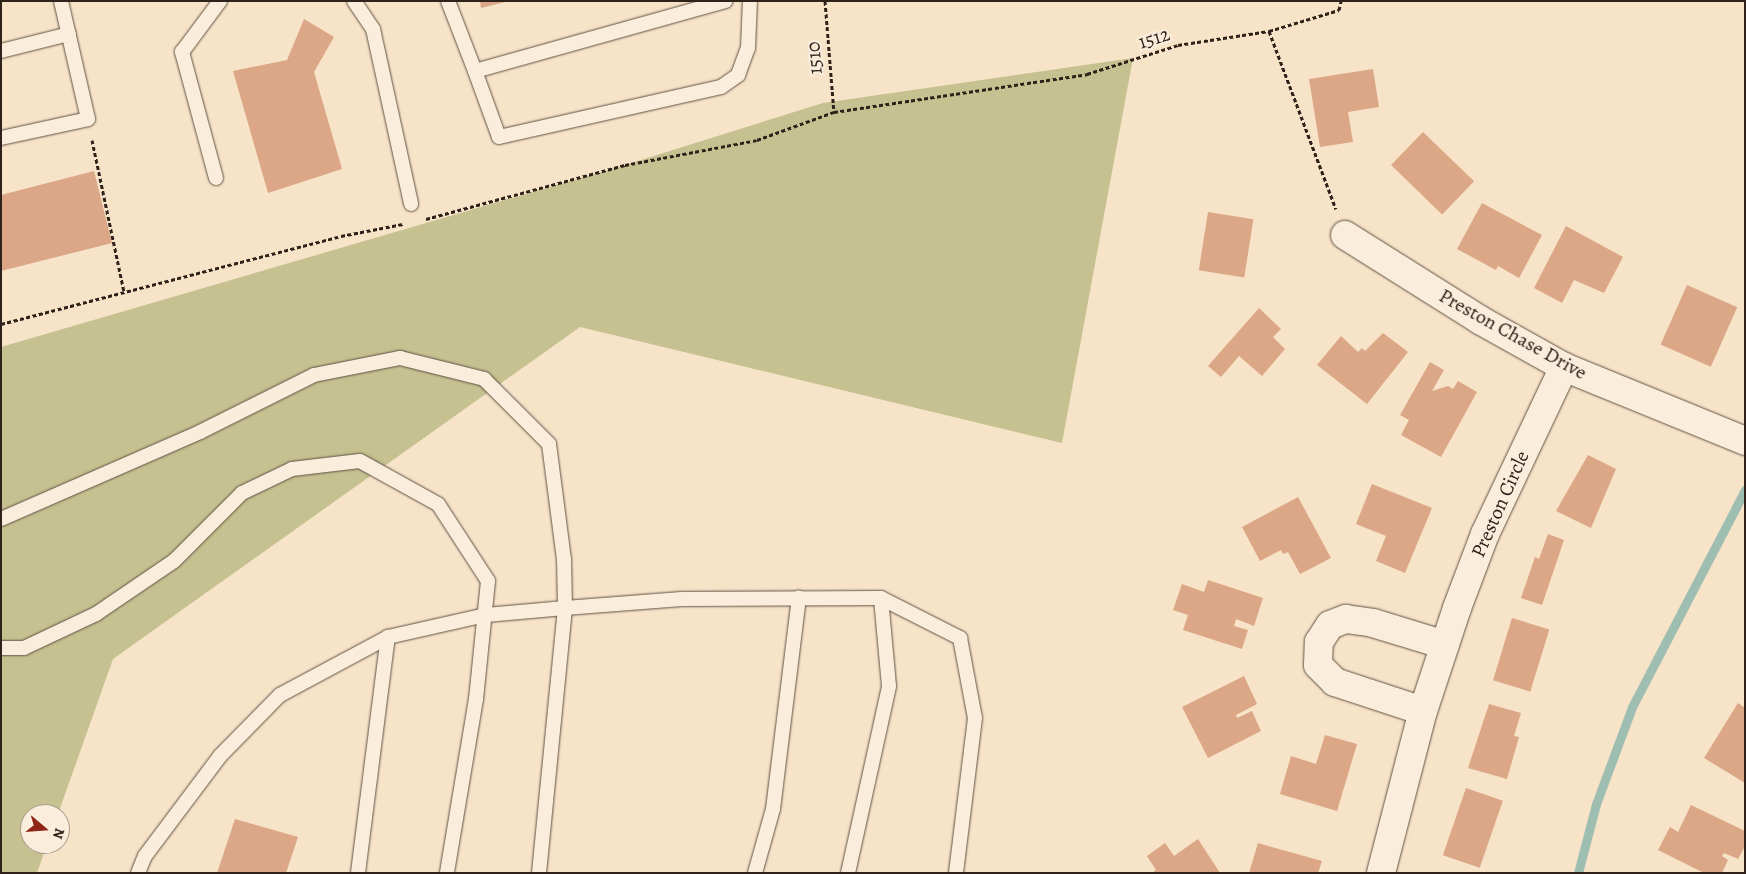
<!DOCTYPE html>
<style>
body{margin:0}
#map{position:relative;width:1746px;height:874px;overflow:hidden;background:#f7e3c7;font-family:Alegreya,serif}
div>[style]{position:absolute}
.green>*{inset:0;background:#c5c190}
.stream>*{height:9px;margin:-4.5px;padding:0 4.5px;transform-origin:4.5px;border-radius:4.5px;background:#9ebeb1}
.building>*{inset:0;background:#dba787;transform-origin:0 0}
.path>*{height:3px;margin-top:-1.5px;transform-origin:0;background:repeating-linear-gradient(90deg,#2e221b 0 4px,transparent 0 6.5px)}
.roads{filter:drop-shadow(0 0 1px #605246) drop-shadow(0 0 1px #605246)}
.lane>*{height:14px;margin:-7px;padding:0 7px;transform-origin:7px;border-radius:7px;background:#faeddb}
.street>*{height:28px;margin:-14px;padding:0 14px;transform-origin:14px;border-radius:14px;background:#faeddb}
span{translate:-50% -50%;white-space:nowrap;text-align:center;line-height:1.15;-webkit-text-stroke:4.5px #faeddb;paint-order:stroke}
.street-label{font-size:20px;color:#2e221b}
.frame{position:absolute;inset:0;border:2px solid #2e221b;pointer-events:none}
.north{position:absolute;left:20px;top:804px;width:50px;height:50px;box-sizing:border-box;background:#faeddb;border:1px solid #a89c8e;border-radius:50%;rotate:108deg;font-size:14px;font-weight:700;line-height:20px;text-align:center;color:#2e221b}
.north::after{content:'';display:block;margin:auto;width:18px;height:22px;background:#8f2418;clip-path:polygon(50% 0,100% 100%,50% 72%,0 100%)}
</style>
<div id="map">
<div class="green">
<div style="clip-path:polygon(1133px 58px,1062px 443px,580px 327px,113px 659px,58px 814px,30px 814px,30px 844px,47px 844px,37px 873px,1px 873px,1px 347px,625px 165px,823px 103px)"></div>
</div>
<div class="stream">
<div style="left:1578px;top:873px;width:71px;rotate:-75.4deg"></div>
<div style="left:1596px;top:804px;width:103px;rotate:-69.6deg"></div>
<div style="left:1632px;top:707px;width:245px;rotate:-62.5deg"></div>
</div>
<div class="building">
<div style="clip-path:polygon(480px 1px,505px 1px,505px 2px,481px 8px)"></div>
<div style="clip-path:polygon(304px 19px,334px 37px,314px 72px,342px 169px,268px 193px,233px 71px,287px 60px)"></div>
<div style="clip-path:polygon(1373px 69px,1379px 107px,1348px 112px,1353px 142px,1320px 147px,1309px 79px)"></div>
<div style="left:1423px;top:132px;width:71px;height:46px;rotate:44deg"></div>
<div style="clip-path:polygon(94px 171px,112px 243px,1px 271px,1px 195px)"></div>
<div style="clip-path:polygon(1482px 203px,1542px 235px,1519px 278px,1498px 266px,1496px 270px,1457px 249px)"></div>
<div style="left:1208px;top:212px;width:46px;height:59px;rotate:9deg"></div>
<div style="clip-path:polygon(1566px 226px,1623px 257px,1604px 293px,1574px 280px,1562px 303px,1534px 288px)"></div>
<div style="left:1687px;top:285px;width:55px;height:65px;rotate:24deg"></div>
<div style="clip-path:polygon(1259px 308px,1281px 329px,1273px 337px,1285px 349px,1262px 376px,1239px 356px,1221px 377px,1208px 366px)"></div>
<div style="clip-path:polygon(1383px 333px,1408px 352px,1367px 404px,1317px 365px,1341px 336px,1358px 352px,1362px 348px,1365px 351px)"></div>
<div style="clip-path:polygon(1430px 362px,1444px 370px,1432px 391px,1448px 386px,1453px 389px,1458px 381px,1477px 392px,1441px 457px,1401px 435px,1409px 420px,1400px 415px)"></div>
<div style="clip-path:polygon(1588px 455px,1616px 469px,1591px 528px,1556px 511px)"></div>
<div style="clip-path:polygon(1372px 484px,1432px 508px,1405px 573px,1376px 561px,1386px 536px,1356px 524px)"></div>
<div style="clip-path:polygon(1298px 497px,1331px 558px,1300px 574px,1288px 552px,1283px 554px,1281px 550px,1260px 561px,1242px 527px)"></div>
<div style="clip-path:polygon(1548px 534px,1564px 540px,1542px 605px,1521px 598px,1535px 557px,1539px 559px)"></div>
<div style="clip-path:polygon(1208px 580px,1263px 598px,1254px 626px,1236px 619px,1234px 626px,1248px 630px,1242px 649px,1183px 630px,1188px 615px,1173px 610px,1182px 584px,1204px 592px)"></div>
<div style="left:1512px;top:618px;width:39px;height:65px;rotate:17deg"></div>
<div style="clip-path:polygon(1244px 676px,1257px 704px,1236px 715px,1237px 718px,1252px 711px,1261px 731px,1208px 758px,1182px 707px)"></div>
<div style="clip-path:polygon(1738px 703px,1745px 708px,1745px 783px,1704px 758px)"></div>
<div style="clip-path:polygon(1489px 704px,1521px 713px,1514px 736px,1519px 737px,1507px 779px,1468px 768px)"></div>
<div style="clip-path:polygon(1325px 735px,1357px 744px,1337px 811px,1280px 794px,1291px 756px,1316px 764px)"></div>
<div style="left:1466px;top:788px;width:39px;height:71px;rotate:19deg"></div>
<div style="clip-path:polygon(1691px 805px,1745px 831px,1745px 846px,1738px 859px,1724px 853px,1722px 856px,1728px 860px,1722px 873px,1704px 873px,1658px 850px,1670px 827px,1678px 832px)"></div>
<div style="clip-path:polygon(235px 819px,298px 837px,286px 873px,217px 873px)"></div>
<div style="clip-path:polygon(1198px 839px,1220px 873px,1152px 873px,1156px 870px,1147px 856px,1165px 843px,1174px 856px)"></div>
<div style="clip-path:polygon(1258px 843px,1322px 861px,1318px 873px,1249px 873px)"></div>
</div>
<div class="path">
<div style="left:825px;top:1px;width:111px;rotate:85.4deg"></div>
<div style="left:1269px;top:31px;width:73px;rotate:-16.7deg"></div>
<div style="left:1339px;top:10px;width:9px;rotate:-77deg"></div>
<div style="left:92px;top:140px;width:155px;rotate:78.1deg"></div>
<div style="left:426px;top:219px;width:206px;rotate:-15.2deg"></div>
<div style="left:625px;top:165px;width:134px;rotate:-10.7deg"></div>
<div style="left:757px;top:140px;width:82px;rotate:-20deg"></div>
<div style="left:834px;top:112px;width:256px;rotate:-8.5deg"></div>
<div style="left:1087px;top:74px;width:96px;rotate:-17.7deg"></div>
<div style="left:1178px;top:45px;width:92px;rotate:-8.7deg"></div>
<div style="left:1269px;top:31px;width:190px;rotate:69.4deg"></div>
<div style="left:1px;top:324px;width:351px;rotate:-14.5deg"></div>
<div style="left:341px;top:236px;width:63px;rotate:-11deg"></div>
</div>
<div class="roads">
<div class="lane">
<div style="left:354px;top:1px;width:34px;rotate:56deg"></div>
<div style="left:373px;top:29px;width:179px;rotate:77.7deg"></div>
<div style="left:448px;top:1px;width:75px;rotate:68.9deg"></div>
<div style="left:475px;top:71px;width:260px;rotate:-15.6deg"></div>
<div style="left:1px;top:51px;width:70px;rotate:-14deg"></div>
<div style="left:475px;top:71px;width:70px;rotate:70deg"></div>
<div style="left:499px;top:137px;width:228px;rotate:-12.7deg"></div>
<div style="left:721px;top:87px;width:21px;rotate:-35deg"></div>
<div style="left:738px;top:75px;width:29px;rotate:-70deg"></div>
<div style="left:748px;top:48px;width:47px;rotate:-87.6deg"></div>
<div style="left:1px;top:138px;width:89px;rotate:-12.3deg"></div>
<div style="left:88px;top:119px;width:121px;rotate:-102.9deg"></div>
<div style="left:216px;top:178px;width:131px;rotate:-105.1deg"></div>
<div style="left:182px;top:52px;width:64px;rotate:-53.3deg"></div>
<div style="left:1px;top:519px;width:217px;rotate:-23.6deg"></div>
<div style="left:200px;top:432px;width:127px;rotate:-26.6deg"></div>
<div style="left:314px;top:375px;width:88px;rotate:-11.2deg"></div>
<div style="left:400px;top:358px;width:87px;rotate:14deg"></div>
<div style="left:484px;top:379px;width:92px;rotate:45deg"></div>
<div style="left:549px;top:444px;width:116px;rotate:82.6deg"></div>
<div style="left:564px;top:559px;width:49px;rotate:88.8deg"></div>
<div style="left:565px;top:608px;width:266px;rotate:95.6deg"></div>
<div style="left:1px;top:648px;width:23px"></div>
<div style="left:24px;top:648px;width:80px;rotate:-25.3deg"></div>
<div style="left:96px;top:614px;width:94px;rotate:-34.2deg"></div>
<div style="left:174px;top:561px;width:96px;rotate:-45deg"></div>
<div style="left:242px;top:493px;width:55px;rotate:-25.6deg"></div>
<div style="left:292px;top:469px;width:68px;rotate:-6.7deg"></div>
<div style="left:360px;top:461px;width:89px;rotate:28.9deg"></div>
<div style="left:438px;top:504px;width:92px;rotate:57deg"></div>
<div style="left:488px;top:581px;width:119px;rotate:95.8deg"></div>
<div style="left:476px;top:699px;width:176px;rotate:99.5deg"></div>
<div style="left:138px;top:873px;width:18px;rotate:-68deg"></div>
<div style="left:145px;top:856px;width:125px;rotate:-53.1deg"></div>
<div style="left:220px;top:756px;width:86px;rotate:-45.5deg"></div>
<div style="left:280px;top:695px;width:123px;rotate:-28.2deg"></div>
<div style="left:388px;top:637px;width:100px;rotate:-12.7deg"></div>
<div style="left:486px;top:615px;width:79px;rotate:-5.1deg"></div>
<div style="left:565px;top:608px;width:117px;rotate:-4.4deg"></div>
<div style="left:682px;top:599px;width:199px;rotate:-0.3deg"></div>
<div style="left:881px;top:598px;width:89px;rotate:26.9deg"></div>
<div style="left:960px;top:638px;width:81px;rotate:79.4deg"></div>
<div style="left:975px;top:718px;width:156px;rotate:97deg"></div>
<div style="left:358px;top:873px;width:238px;rotate:-82.8deg"></div>
<div style="left:755px;top:873px;width:66px;rotate:-74.3deg"></div>
<div style="left:773px;top:809px;width:213px;rotate:-83deg"></div>
<div style="left:848px;top:873px;width:191px;rotate:-77.6deg"></div>
<div style="left:889px;top:686px;width:88px;rotate:-95.2deg"></div>
</div>
<div class="street">
<div style="left:1345px;top:235px;width:160px;rotate:32.2deg"></div>
<div style="left:1480px;top:320px;width:96px;rotate:29.2deg"></div>
<div style="left:1564px;top:367px;width:196px;rotate:22.2deg"></div>
<div style="left:1423px;top:711px;width:93px;rotate:-161.8deg"></div>
<div style="left:1335px;top:682px;width:24px;rotate:-135deg"></div>
<div style="left:1318px;top:665px;width:23px;rotate:-88deg"></div>
<div style="left:1319px;top:642px;width:20px;rotate:-57deg"></div>
<div style="left:1330px;top:625px;width:17px;rotate:-21deg"></div>
<div style="left:1346px;top:619px;width:27px;rotate:8deg"></div>
<div style="left:1373px;top:623px;width:75px;rotate:17deg"></div>
<div style="left:1381px;top:873px;width:167px;rotate:-75.5deg"></div>
<div style="left:1423px;top:711px;width:108px;rotate:-71.7deg"></div>
<div style="left:1457px;top:608px;width:79px;rotate:-69.3deg"></div>
<div style="left:1485px;top:534px;width:185px;rotate:-64.7deg"></div>
</div>
</div>
<div class="street-label">
<span style="left:1154px;top:38px;rotate:-17deg">1512</span>
<span style="left:814px;top:58px;rotate:-94deg">1510</span>
<span style="left:1513px;top:334px;rotate:29deg">Preston Chase Drive</span>
<span style="left:1500px;top:504px;rotate:-66deg">Preston Circle</span>
</div>
<div class="frame"></div>
<div class="north">N</div>
</div>
